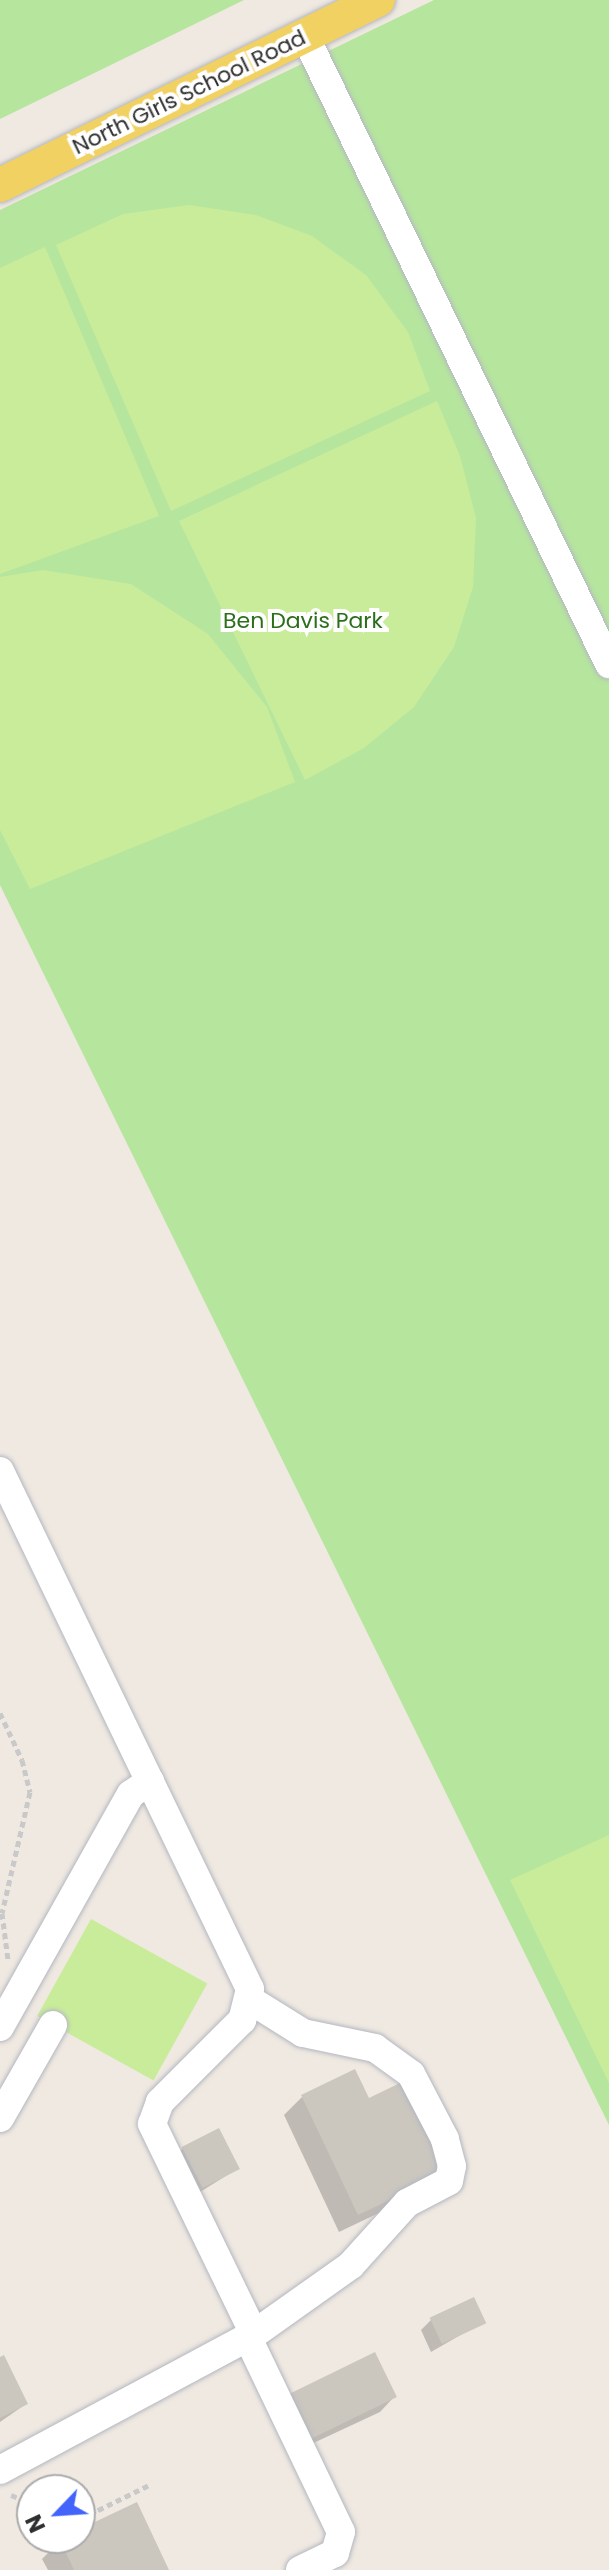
<!DOCTYPE html>
<style>
body{margin:0}
#map{position:relative;width:609px;height:2570px;overflow:hidden;background:#efe9e1;font-family:Poppins,sans-serif}
div>[style]{position:absolute}
.green>*{inset:0;background:#b6e59e}
.pitch>*{inset:0;background:#c9ec9a;transform-origin:0 0}
.shadow>*{inset:0;background:#0003}
.building>*{inset:0;background:#cbc7bf;transform-origin:0 0}
.path>*{height:5px;margin-top:-2.5px;transform-origin:0;background:repeating-linear-gradient(90deg,#c9c9c9 0 6px,transparent 0 10px)}
.roads{filter:drop-shadow(0 0 2px #b4b7c1) drop-shadow(0 0 2px #b4b7c1)}
.minor>*{height:28px;margin:-14px;padding:0 14px;transform-origin:14px;border-radius:14px;background:#fff}
.major>*{height:34px;margin:-17px;padding:0 17px;transform-origin:17px;border-radius:17px;background:#f2d163}
span{translate:-50% -50%;white-space:nowrap;text-align:center;line-height:1.15;-webkit-text-stroke:8px #fff;paint-order:stroke}
.street-label{font-size:22px;color:#2e2e2e}
.park-label{font-size:22px;color:#2c6e1b}
.north{position:absolute;left:16px;top:2474px;width:80px;height:80px;box-sizing:border-box;background:#fff;border:2px solid #ababab;border-radius:50%;rotate:245deg;font-size:22px;font-weight:700;line-height:32px;text-align:center;color:#2e2e2e}
.north::after{content:'';display:block;margin:auto;width:28px;height:36px;background:#4264fb;clip-path:polygon(50% 0,100% 100%,50% 72%,0 100%)}
</style>
<div id="map">
<div class="green">
<div style="clip-path:polygon(0 0,244px 0,0 119px)"></div>
<div style="clip-path:polygon(434px 0,609px 0,609px 2125px,0 885px,0 210px)"></div>
</div>
<div class="pitch">
<div style="clip-path:polygon(189px 205px,256px 215px,312px 236px,366px 275px,408px 332px,430px 391px,171px 511px,56px 245px,123px 214px)"></div>
<div style="clip-path:polygon(45px 247px,159px 516px,0 574px,0 268px)"></div>
<div style="clip-path:polygon(437px 401px,460px 456px,476px 518px,473px 587px,454px 647px,414px 707px,364px 748px,305px 780px,179px 521px)"></div>
<div style="clip-path:polygon(43px 570px,131px 584px,208px 634px,267px 707px,295px 782px,30px 889px,0 830px,0 577px)"></div>
<div style="clip-path:polygon(609px 1835px,609px 2083px,510px 1880px)"></div>
<div style="left:91px;top:1919px;width:133px;height:111px;rotate:29deg"></div>
</div>
<div class="shadow">
<div style="clip-path:polygon(302px 2097px,425px 2191px,339px 2232px,284px 2115px)"></div>
<div style="clip-path:polygon(183px 2148px,237px 2169px,192px 2197px,173px 2159px)"></div>
<div style="clip-path:polygon(431px 2320px,483px 2322px,431px 2352px,421px 2330px)"></div>
<div style="clip-path:polygon(0 2360px,26px 2404px,0 2422px)"></div>
<div style="clip-path:polygon(287px 2397px,394px 2397px,380px 2412px,292px 2453px)"></div>
<div style="clip-path:polygon(80px 2531px,167px 2570px,48px 2570px,42px 2559px,61px 2540px,80px 2538px)"></div>
</div>
<div class="building">
<div style="clip-path:polygon(355px 2069px,369px 2098px,402px 2082px,446px 2173px,358px 2215px,301px 2095px)"></div>
<div style="left:219px;top:2128px;width:46px;height:42px;rotate:63deg"></div>
<div style="left:474px;top:2297px;width:29px;height:49px;rotate:65deg"></div>
<div style="left:375px;top:2352px;width:50px;height:99px;rotate:64deg"></div>
<div style="clip-path:polygon(4px 2355px,28px 2404px,0 2418px,0 2357px)"></div>
<div style="clip-path:polygon(137px 2502px,169px 2570px,74px 2570px,59px 2538px,80px 2538px,80px 2529px)"></div>
</div>
<div class="path">
<div style="left:0;top:1713px;width:52px;rotate:64.9deg"></div>
<div style="left:22px;top:1760px;width:33px;rotate:76deg"></div>
<div style="left:30px;top:1792px;width:124px;rotate:103deg"></div>
<div style="left:2px;top:1913px;width:47px;rotate:82.7deg"></div>
<div style="left:11px;top:2495px;width:22px;rotate:21deg"></div>
<div style="left:80px;top:2519px;width:77px;rotate:-26.2deg"></div>
</div>
<div class="roads">
<div class="minor">
<div style="left:305px;top:36px;width:698px;rotate:64.17deg"></div>
<div style="left:0;top:1471px;width:575px;rotate:64.24deg"></div>
<div style="left:250px;top:1989px;width:32px;rotate:104deg"></div>
<div style="left:242px;top:2020px;width:116px;rotate:135deg"></div>
<div style="left:160px;top:2102px;width:23px;rotate:110deg"></div>
<div style="left:152px;top:2124px;width:233px;rotate:64.1deg"></div>
<div style="left:0;top:2027px;width:267px;rotate:-60.7deg"></div>
<div style="left:131px;top:1794px;width:23px;rotate:-34deg"></div>
<div style="left:0;top:2118px;width:107px;rotate:-60.3deg"></div>
<div style="left:248px;top:2338px;width:215px;rotate:64.4deg"></div>
<div style="left:341px;top:2532px;width:22px;rotate:106deg"></div>
<div style="left:335px;top:2553px;width:39px;rotate:154deg"></div>
<div style="left:0;top:2470px;width:288px;rotate:-28.2deg"></div>
<div style="left:254px;top:2334px;width:119px;rotate:-35.4deg"></div>
<div style="left:351px;top:2265px;width:84px;rotate:-47.9deg"></div>
<div style="left:407px;top:2203px;width:47px;rotate:-27.6deg"></div>
<div style="left:449px;top:2181px;width:15px;rotate:-79deg"></div>
<div style="left:452px;top:2166px;width:28px;rotate:-105deg"></div>
<div style="left:445px;top:2139px;width:73px;rotate:-117.6deg"></div>
<div style="left:411px;top:2074px;width:44px;rotate:-144.2deg"></div>
<div style="left:375px;top:2048px;width:74px;rotate:-168.2deg"></div>
<div style="left:303px;top:2033px;width:62px;rotate:-148.1deg"></div>
</div>
<div class="major">
<div style="left:0;top:185px;width:421px;rotate:-26.1deg"></div>
</div>
</div>
<div class="street-label">
<span style="left:189px;top:92px;rotate:-26deg">North Girls School Road</span>
</div>
<div class="park-label">
<span style="left:303px;top:621px">Ben Davis Park</span>
</div>
<div class="north">N</div>
</div>
